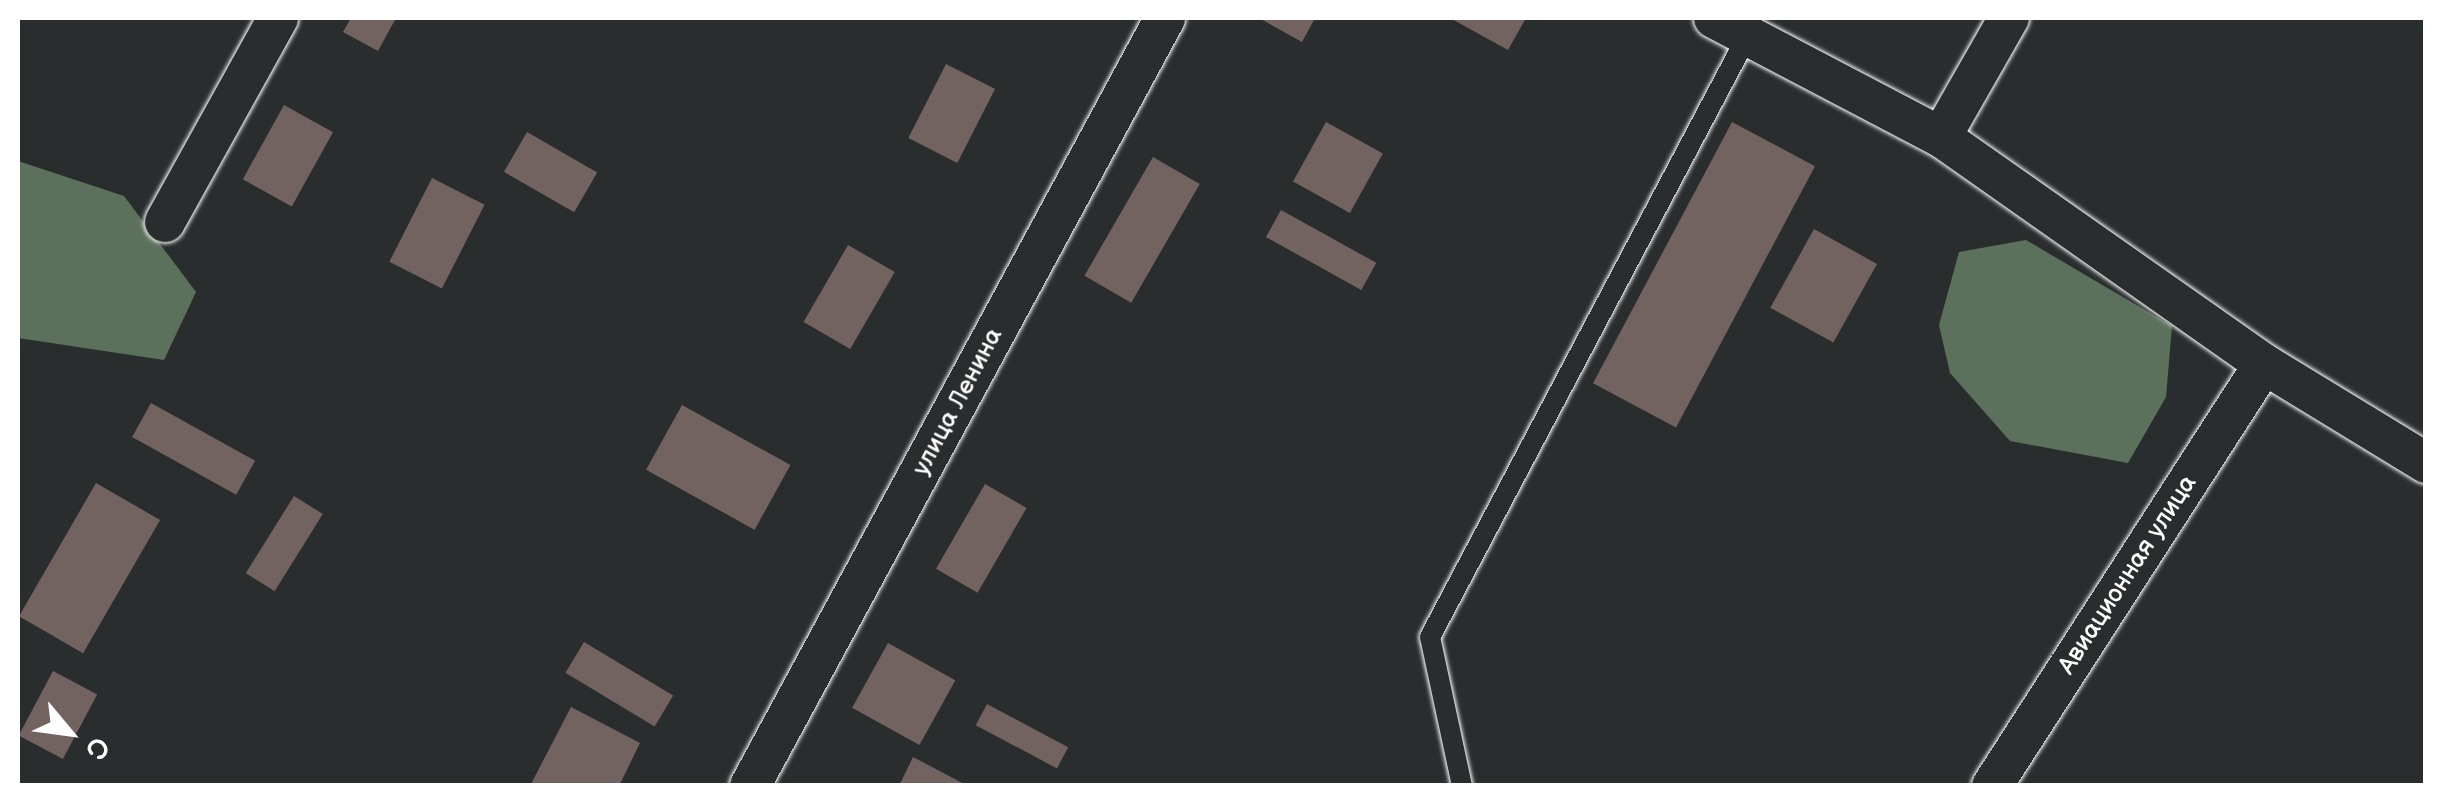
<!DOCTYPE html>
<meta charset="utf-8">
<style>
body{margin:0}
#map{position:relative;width:2443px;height:803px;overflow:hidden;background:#2a2d2e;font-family:"Balsamiq Sans",sans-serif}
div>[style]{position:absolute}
.green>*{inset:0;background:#5c715c}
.building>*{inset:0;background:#726361;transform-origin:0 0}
.roads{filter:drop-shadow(0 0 2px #fff) drop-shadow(0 0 2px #fff)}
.service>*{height:20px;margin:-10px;padding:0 10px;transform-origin:10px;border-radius:10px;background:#2a2d2e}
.minor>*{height:40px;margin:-20px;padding:0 20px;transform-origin:20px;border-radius:20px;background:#2a2d2e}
span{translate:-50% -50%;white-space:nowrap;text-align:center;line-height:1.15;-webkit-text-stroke:10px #2a2d2e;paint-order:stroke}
.street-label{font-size:25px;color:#fff}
.frame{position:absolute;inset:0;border:20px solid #fff;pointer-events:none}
.north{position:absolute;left:20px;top:683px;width:100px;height:100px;-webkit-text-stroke:8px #2a2d2e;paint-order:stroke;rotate:119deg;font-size:28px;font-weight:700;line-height:40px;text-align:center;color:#fff}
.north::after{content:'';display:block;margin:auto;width:35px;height:45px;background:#fff;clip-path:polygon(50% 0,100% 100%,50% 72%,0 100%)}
</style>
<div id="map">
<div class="green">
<div style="clip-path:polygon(18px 161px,124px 196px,196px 292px,164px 360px,18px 338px)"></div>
<div style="clip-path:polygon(2026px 240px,2172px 326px,2166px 397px,2128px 463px,2010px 441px,1950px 373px,1939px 325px,1959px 252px)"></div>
</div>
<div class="building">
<div style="clip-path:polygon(351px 18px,396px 18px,378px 51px,343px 32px)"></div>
<div style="clip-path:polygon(1259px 18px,1315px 18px,1302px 42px)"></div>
<div style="clip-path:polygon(1450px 18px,1526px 18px,1508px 50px)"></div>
<div style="left:946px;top:64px;width:55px;height:83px;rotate:27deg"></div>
<div style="left:284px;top:105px;width:56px;height:85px;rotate:29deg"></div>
<div style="left:1326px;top:122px;width:65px;height:68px;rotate:29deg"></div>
<div style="left:1732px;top:122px;width:94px;height:296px;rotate:28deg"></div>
<div style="left:527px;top:132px;width:81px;height:46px;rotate:30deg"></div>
<div style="left:1153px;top:157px;width:54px;height:137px;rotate:30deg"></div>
<div style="left:432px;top:178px;width:59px;height:94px;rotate:27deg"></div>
<div style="left:1281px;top:210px;width:109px;height:31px;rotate:29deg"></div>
<div style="left:1814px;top:229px;width:72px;height:90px;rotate:29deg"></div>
<div style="left:848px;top:245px;width:54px;height:89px;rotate:30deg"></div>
<div style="left:151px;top:403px;width:119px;height:39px;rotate:29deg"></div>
<div style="left:682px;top:405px;width:124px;height:74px;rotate:29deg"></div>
<div style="left:96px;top:483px;width:74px;height:154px;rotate:30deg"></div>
<div style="left:985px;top:484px;width:48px;height:98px;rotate:30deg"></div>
<div style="left:294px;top:496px;width:34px;height:91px;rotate:32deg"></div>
<div style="left:584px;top:642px;width:104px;height:36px;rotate:31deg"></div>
<div style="left:888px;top:643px;width:77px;height:74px;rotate:29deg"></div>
<div style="left:53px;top:671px;width:50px;height:73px;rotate:28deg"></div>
<div style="left:987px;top:704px;width:92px;height:24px;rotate:28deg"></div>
<div style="clip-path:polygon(571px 707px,640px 743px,619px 786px,530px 786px)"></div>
<div style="clip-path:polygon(913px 757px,968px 786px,899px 786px)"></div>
</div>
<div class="roads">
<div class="service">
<div style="left:1462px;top:786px;width:152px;rotate:-102.1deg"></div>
<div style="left:1430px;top:637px;width:681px;rotate:-62.16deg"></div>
</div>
<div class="minor">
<div style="left:1714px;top:18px;width:256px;rotate:27.7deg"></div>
<div style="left:1941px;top:137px;width:395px;rotate:35.1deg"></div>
<div style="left:2264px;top:364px;width:190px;rotate:31.4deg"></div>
<div style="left:1941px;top:137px;width:137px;rotate:-60.3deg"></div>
<div style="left:165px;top:222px;width:233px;rotate:-61deg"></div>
<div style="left:750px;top:786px;width:873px;rotate:-61.61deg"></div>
<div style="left:1992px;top:786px;width:502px;rotate:-57.2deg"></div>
</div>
</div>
<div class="street-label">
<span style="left:958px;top:402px;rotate:-62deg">улица Ленина</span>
<span style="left:2128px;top:575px;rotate:-57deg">Авиационная улица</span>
</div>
<div class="frame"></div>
<div class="north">С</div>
</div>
